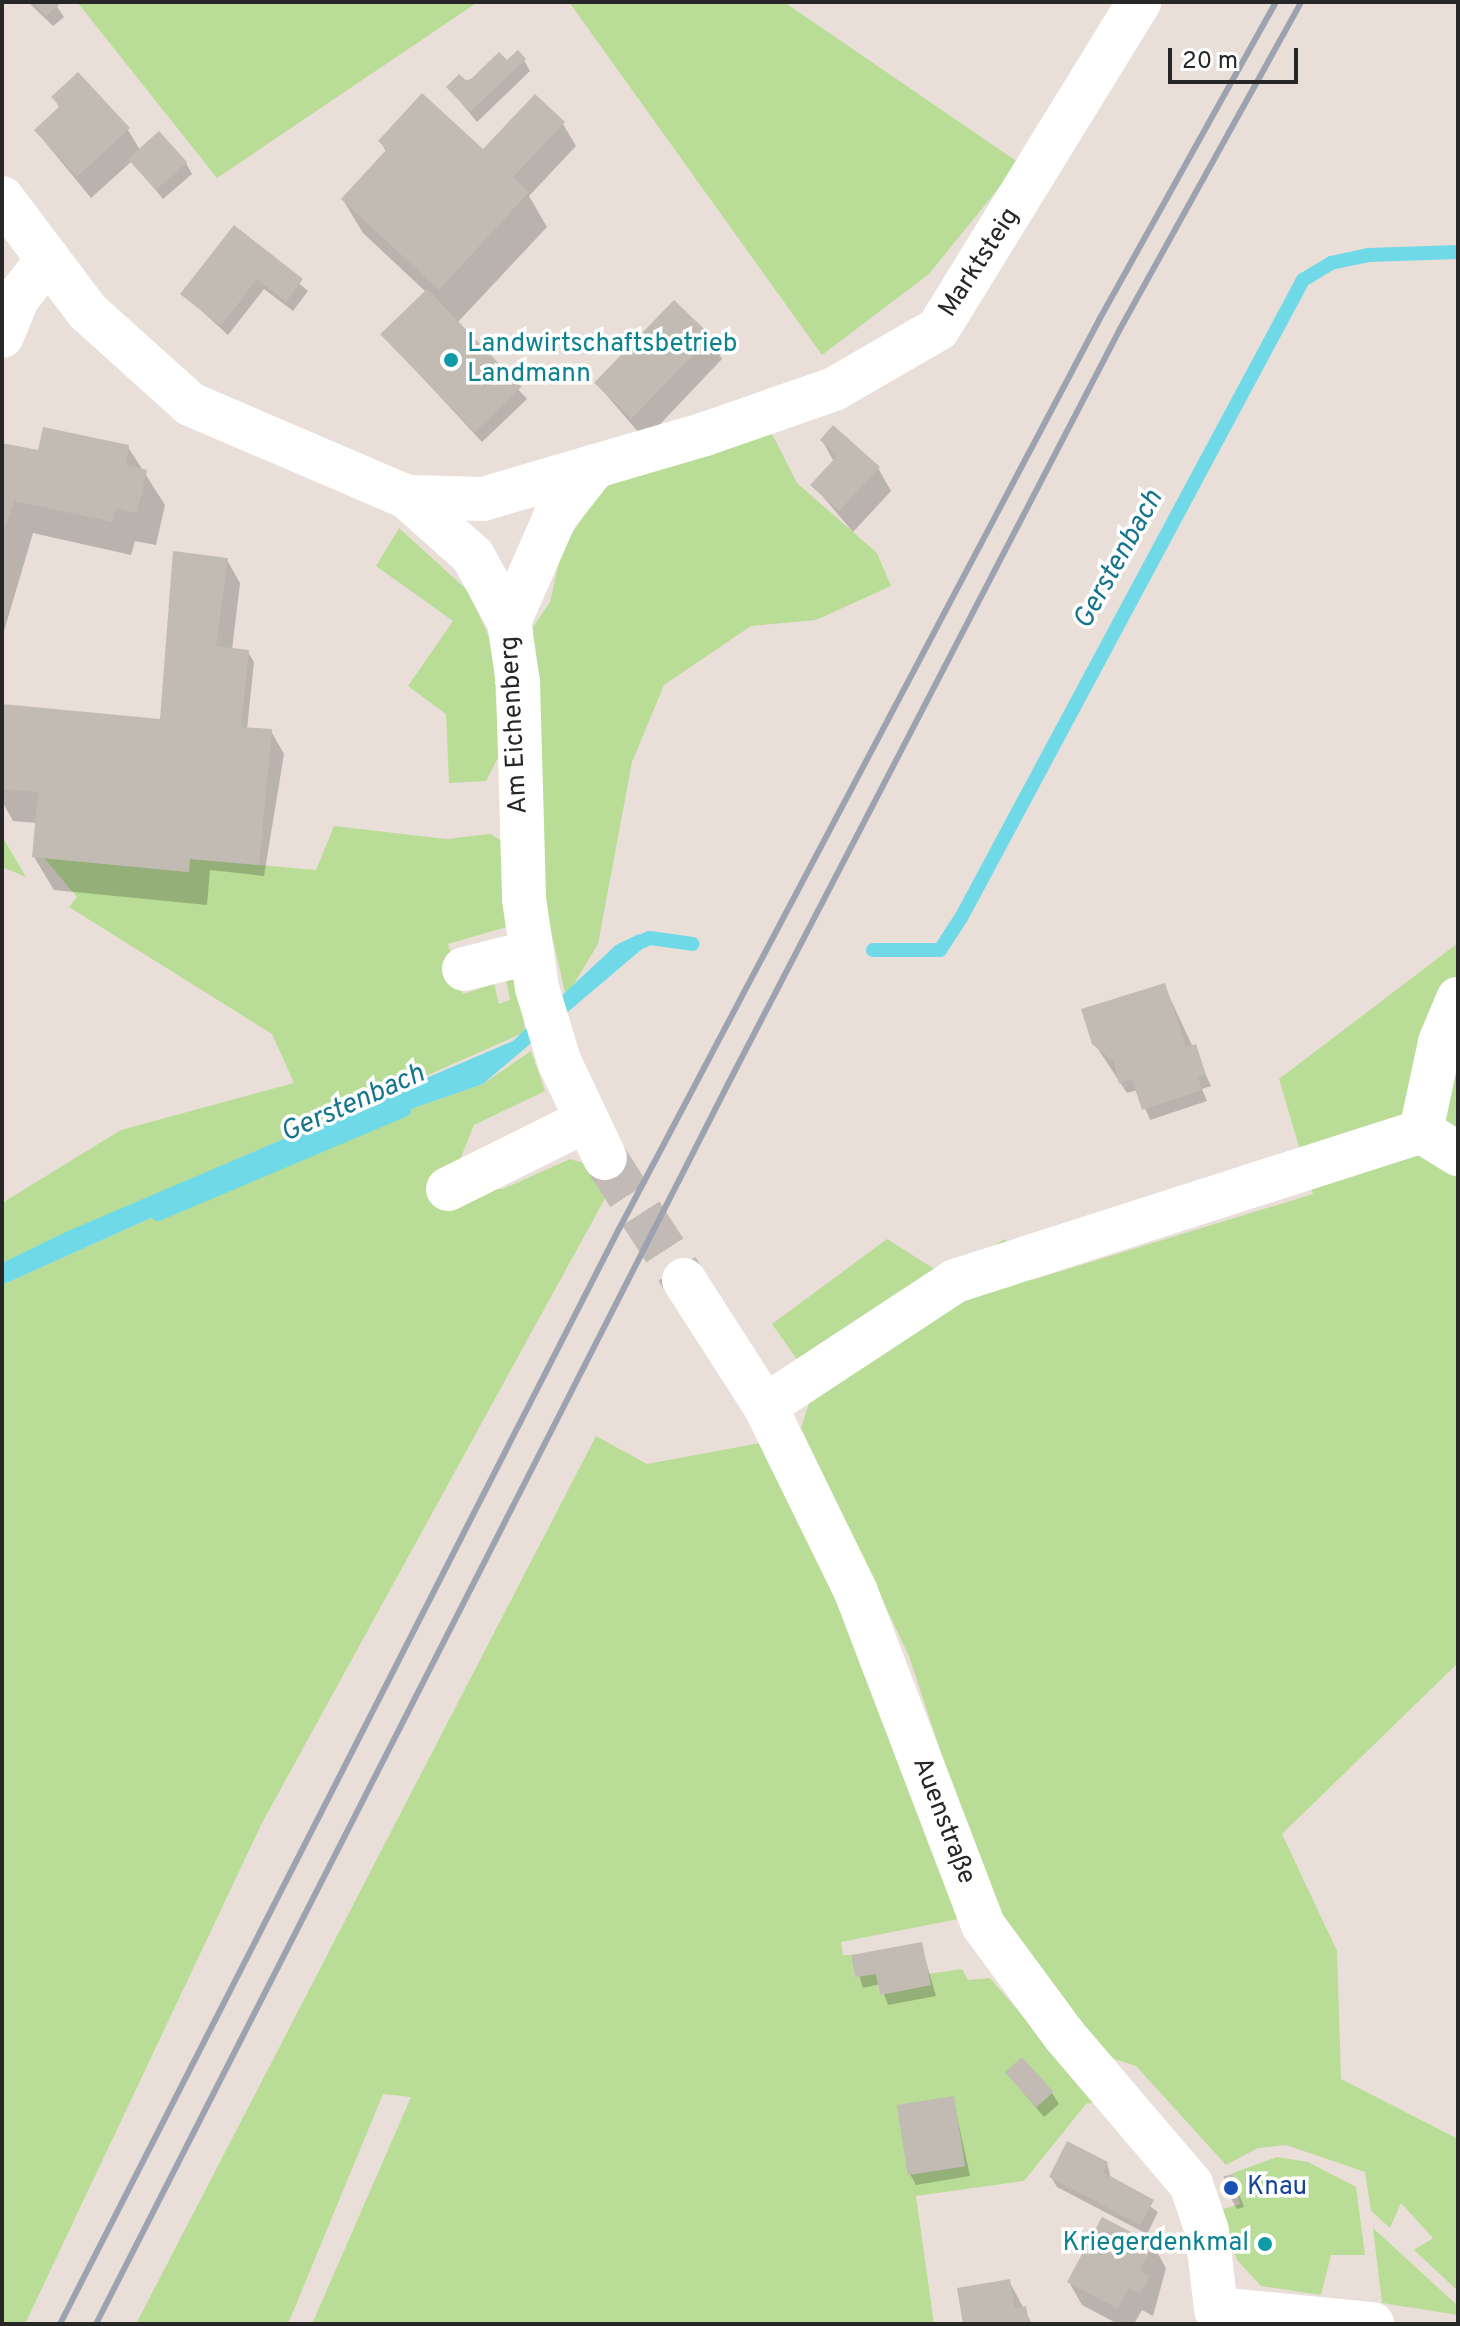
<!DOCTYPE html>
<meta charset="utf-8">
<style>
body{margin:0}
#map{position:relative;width:1460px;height:2326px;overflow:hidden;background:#e9dfd8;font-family:Overpass,sans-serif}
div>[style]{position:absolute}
.green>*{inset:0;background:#b9dd97}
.water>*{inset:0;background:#6fd9e7}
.shadow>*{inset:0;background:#0003}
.stream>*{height:14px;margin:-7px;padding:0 7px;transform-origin:7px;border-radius:7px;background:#6fd9e7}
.building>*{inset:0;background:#c1bbb4;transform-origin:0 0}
.minor-tunnel>*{height:44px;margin-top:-22px;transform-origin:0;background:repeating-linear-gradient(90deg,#c2bab5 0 44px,transparent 0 66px)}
.minor>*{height:44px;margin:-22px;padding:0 22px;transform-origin:22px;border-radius:22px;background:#fff}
.rail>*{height:6px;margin:-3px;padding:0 3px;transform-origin:3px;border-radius:3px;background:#9ca2b0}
.dots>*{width:22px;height:22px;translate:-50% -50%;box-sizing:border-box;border:4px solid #fff;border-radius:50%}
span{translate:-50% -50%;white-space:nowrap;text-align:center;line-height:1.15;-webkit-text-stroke:7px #fff;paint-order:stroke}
.street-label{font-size:26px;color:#272727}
.culture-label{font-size:26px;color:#0d838f}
.left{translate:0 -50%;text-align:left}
.right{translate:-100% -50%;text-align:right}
.transit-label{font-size:26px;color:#164399}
.water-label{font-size:28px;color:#14758d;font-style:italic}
.frame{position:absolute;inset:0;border:4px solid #272727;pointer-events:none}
.scale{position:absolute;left:1168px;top:48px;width:130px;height:36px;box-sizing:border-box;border:4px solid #272727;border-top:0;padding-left:10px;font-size:24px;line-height:28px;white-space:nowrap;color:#272727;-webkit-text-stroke:6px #fff;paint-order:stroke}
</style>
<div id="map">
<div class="green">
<div style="clip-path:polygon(77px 2px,478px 2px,217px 178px)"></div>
<div style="clip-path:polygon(569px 2px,784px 2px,1019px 163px,929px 274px,822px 355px)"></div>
<div style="clip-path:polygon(767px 424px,797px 483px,877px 553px,891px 586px,816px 620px,751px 626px,664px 685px,632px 762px,598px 944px,566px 997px,542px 890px,533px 627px,550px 602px,562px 549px,602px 488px)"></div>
<div style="clip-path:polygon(399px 528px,467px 590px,493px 645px,499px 756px,486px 781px,449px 783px,446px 714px,408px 686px,453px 621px,376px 566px)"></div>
<div style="clip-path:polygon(334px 826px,446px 839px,490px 834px,502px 841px,513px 925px,448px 944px,463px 994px,494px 984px,499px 1004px,510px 1000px,506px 980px,519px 976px,525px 1032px,2px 1263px,2px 1203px,121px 1130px,294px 1083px,272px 1034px,69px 907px,77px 897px,44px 858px,188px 872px,190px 859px,316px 870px)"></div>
<div style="clip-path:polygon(2px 836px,26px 877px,2px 867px)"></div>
<div style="clip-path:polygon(1458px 943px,1458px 1663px,1282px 1834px,1337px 1951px,1341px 2079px,1458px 2139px,1458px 2291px,1414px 2250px,1433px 2238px,1401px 2203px,1390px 2228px,1371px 2211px,1365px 2172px,1286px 2145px,1258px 2148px,1226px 2165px,1136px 2066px,1114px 2059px,1061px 2000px,990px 1901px,909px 1656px,801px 1428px,815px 1385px,772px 1324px,887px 1239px,944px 1275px,1005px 1239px,1032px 1280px,1313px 1194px,1279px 1079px)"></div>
<div style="clip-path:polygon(531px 1051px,545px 1091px,474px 1125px,448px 1189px,503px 1189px,570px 1159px,590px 1165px,608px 1193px,262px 1823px,25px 2324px,2px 2324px,2px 1285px,331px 1137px,483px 1084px)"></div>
<div style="clip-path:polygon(596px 1436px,647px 1464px,760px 1443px,825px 1567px,958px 1919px,841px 1942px,843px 1955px,851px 1955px,855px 1977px,876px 1974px,880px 1995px,930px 1985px,928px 1974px,962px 1969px,968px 1980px,990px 1978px,1096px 2102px,1086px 2104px,1024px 2181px,916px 2196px,934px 2324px,312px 2324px,411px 2097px,383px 2094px,288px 2324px,136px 2324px)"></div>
<div style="clip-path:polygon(1277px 2157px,1308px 2162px,1356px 2187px,1365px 2255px,1331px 2255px,1321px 2295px,1261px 2286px,1237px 2260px,1228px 2233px,1223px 2209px,1240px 2204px,1233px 2173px)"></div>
<div style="clip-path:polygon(1373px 2228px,1458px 2306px,1458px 2315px,1382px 2303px)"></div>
</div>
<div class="water">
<div style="clip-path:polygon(639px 934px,642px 949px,483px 1084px,331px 1137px,2px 1285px,2px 1263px,68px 1231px,513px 1041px,616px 945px)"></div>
</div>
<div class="shadow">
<div style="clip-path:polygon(28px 2px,54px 2px,64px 17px,53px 26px)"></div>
<div style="clip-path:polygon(524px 60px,530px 71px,477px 122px,448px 87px)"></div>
<div style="clip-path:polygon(54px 98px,128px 130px,140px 150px,186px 163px,192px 174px,163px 199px,132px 161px,91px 198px,36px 131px,60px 109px)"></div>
<div style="clip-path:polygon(563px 124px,576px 146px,529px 196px,547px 227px,457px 323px,527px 399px,482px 442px,383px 335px,426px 292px,363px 233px,343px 200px,387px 153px,380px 141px,490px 158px)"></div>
<div style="clip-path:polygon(234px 228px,308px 291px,293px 311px,264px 289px,228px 335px,183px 294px)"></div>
<div style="clip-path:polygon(709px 337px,722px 359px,645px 440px,597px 384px)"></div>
<div style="clip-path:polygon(822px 440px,878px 468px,891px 491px,853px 532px,813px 485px,834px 462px)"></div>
<div style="clip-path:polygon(2px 445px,40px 452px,128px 447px,165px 505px,156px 545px,135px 541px,131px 555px,33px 533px,2px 638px)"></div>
<div style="clip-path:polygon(227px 560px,240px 583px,232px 650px,248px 652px,254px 662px,247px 729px,271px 731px,284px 754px,264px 876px,210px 870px,207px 905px,54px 890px,34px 857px,37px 823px,13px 821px,2px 801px,2px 706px,164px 721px)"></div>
<div style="clip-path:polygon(1164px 985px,1211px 1086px,1202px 1089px,1207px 1101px,1150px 1120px,1138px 1090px,1127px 1093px,1094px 1043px)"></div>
<div style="clip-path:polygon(921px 1944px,936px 1996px,888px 2005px,880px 1984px,863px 1988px,853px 1956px)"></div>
<div style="clip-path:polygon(1007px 2073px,1052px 2093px,1059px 2104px,1044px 2117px)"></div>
<div style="clip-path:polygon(953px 2098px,970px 2176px,916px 2185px,910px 2174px)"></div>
<div style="clip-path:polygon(1107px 2163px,1111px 2179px,1158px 2212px,1147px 2234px,1057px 2187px,1051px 2177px)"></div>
<div style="clip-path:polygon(1232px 2176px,1244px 2207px,1237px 2209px,1231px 2198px)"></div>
<div style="clip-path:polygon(1153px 2245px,1166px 2268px,1153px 2316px,1142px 2310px,1134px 2324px,1118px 2324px,1082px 2305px,1069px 2282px)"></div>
<div style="clip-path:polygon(1009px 2281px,1032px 2324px,965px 2324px)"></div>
</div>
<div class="stream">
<div style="left:624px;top:949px;width:28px;rotate:-23deg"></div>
<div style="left:650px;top:938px;width:43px;rotate:7.9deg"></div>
<div style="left:873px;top:950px;width:67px"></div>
<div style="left:940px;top:950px;width:38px;rotate:-57deg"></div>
<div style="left:961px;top:918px;width:724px;rotate:-61.81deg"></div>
<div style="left:1303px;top:280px;width:33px;rotate:-31deg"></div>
<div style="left:1331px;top:263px;width:38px;rotate:-12deg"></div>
<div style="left:1368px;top:255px;width:90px;rotate:-1.9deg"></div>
<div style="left:158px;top:1214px;width:267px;rotate:-22.9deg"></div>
</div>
<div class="building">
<div style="clip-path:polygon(34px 2px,57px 2px,59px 5px,46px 16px)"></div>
<div style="clip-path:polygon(518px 50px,526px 59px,470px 112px,446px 87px,459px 74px,468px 82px,499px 52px,507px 60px)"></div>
<div style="clip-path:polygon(78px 72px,130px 128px,77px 177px,34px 130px,60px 106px,51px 97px)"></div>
<div style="clip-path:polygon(422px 93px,483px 149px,535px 94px,565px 122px,513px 177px,529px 192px,439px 290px,341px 199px,387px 149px,378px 141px)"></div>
<div style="left:159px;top:131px;width:42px;height:42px;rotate:48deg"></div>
<div style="clip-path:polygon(234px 225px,303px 279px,286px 302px,257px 279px,221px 326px,180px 294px)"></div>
<div style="left:427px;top:289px;width:136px;height:65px;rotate:46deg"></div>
<div style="left:674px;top:300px;width:52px;height:115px;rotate:44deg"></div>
<div style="clip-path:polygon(833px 425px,880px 467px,839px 511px,810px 485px,837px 456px,820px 440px)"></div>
<div style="clip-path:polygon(43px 427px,129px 445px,126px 465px,147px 470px,137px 513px,116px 508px,113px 522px,14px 501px,2px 539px,2px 443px,38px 450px)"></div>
<div style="clip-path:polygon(173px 551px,228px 558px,216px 646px,249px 650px,241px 727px,272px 729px,259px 865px,190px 859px,189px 872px,32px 857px,38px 792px,2px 789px,2px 704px,160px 719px)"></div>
<div style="clip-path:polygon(1165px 983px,1186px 1047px,1196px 1044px,1206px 1075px,1198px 1078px,1202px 1090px,1142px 1110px,1132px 1079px,1119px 1084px,1114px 1062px,1092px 1044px,1081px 1009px)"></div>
<div style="clip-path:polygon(922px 1942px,931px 1985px,880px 1995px,876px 1974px,855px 1977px,851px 1955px)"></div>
<div style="left:1022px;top:2057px;width:47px;height:23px;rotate:48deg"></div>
<div style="left:954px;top:2096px;width:71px;height:58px;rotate:81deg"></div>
<div style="clip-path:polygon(1067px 2141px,1108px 2162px,1103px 2172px,1154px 2200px,1140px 2225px,1049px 2177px)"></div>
<div style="left:1233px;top:2174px;width:23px;height:10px;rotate:75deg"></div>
<div style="clip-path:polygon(1102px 2217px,1154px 2244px,1140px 2270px,1150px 2276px,1140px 2294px,1129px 2288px,1118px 2309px,1067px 2282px)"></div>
<div style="clip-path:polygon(1010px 2279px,1015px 2308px,1026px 2306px,1029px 2324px,963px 2324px,957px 2288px)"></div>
</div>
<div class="minor-tunnel">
<div style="left:605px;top:1158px;width:145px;rotate:57.1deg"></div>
</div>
<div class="minor">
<div style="left:2px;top:198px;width:143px;rotate:53deg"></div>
<div style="left:88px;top:312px;width:137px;rotate:42deg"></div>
<div style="left:190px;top:404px;width:236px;rotate:23.2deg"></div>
<div style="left:407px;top:497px;width:89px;rotate:41.8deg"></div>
<div style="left:473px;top:556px;width:75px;rotate:61.4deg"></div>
<div style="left:509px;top:622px;width:61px;rotate:81.5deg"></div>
<div style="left:518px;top:682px;width:217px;rotate:88.4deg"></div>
<div style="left:524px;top:899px;width:90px;rotate:81.7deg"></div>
<div style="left:537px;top:988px;width:78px;rotate:73deg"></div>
<div style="left:560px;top:1063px;width:105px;rotate:64.7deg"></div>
<div style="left:2px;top:336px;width:40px;rotate:-68deg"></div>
<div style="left:17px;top:299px;width:51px;rotate:-52.2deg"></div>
<div style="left:407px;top:497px;width:76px;rotate:1.5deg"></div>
<div style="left:483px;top:499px;width:231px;rotate:-16.3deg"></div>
<div style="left:705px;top:434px;width:137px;rotate:-19.2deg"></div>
<div style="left:834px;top:389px;width:120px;rotate:-30deg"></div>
<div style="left:938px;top:329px;width:384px;rotate:-58.4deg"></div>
<div style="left:509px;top:622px;width:115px;rotate:-66.3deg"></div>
<div style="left:555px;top:517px;width:65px;rotate:-51.9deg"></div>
<div style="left:464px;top:969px;width:70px;rotate:-14deg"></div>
<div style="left:1421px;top:1131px;width:91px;rotate:-77.9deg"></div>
<div style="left:1440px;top:1042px;width:47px;rotate:-67.3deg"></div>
<div style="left:448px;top:1189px;width:153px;rotate:-26.4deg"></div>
<div style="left:684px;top:1280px;width:150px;rotate:57.3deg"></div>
<div style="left:765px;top:1406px;width:207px;rotate:63.9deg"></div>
<div style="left:856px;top:1592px;width:356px;rotate:69.1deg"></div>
<div style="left:983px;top:1925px;width:137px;rotate:53.6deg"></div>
<div style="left:1064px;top:2035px;width:196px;rotate:49.6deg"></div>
<div style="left:1191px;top:2184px;width:50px;rotate:71.2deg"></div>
<div style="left:1207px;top:2231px;width:79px;rotate:83.4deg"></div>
<div style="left:765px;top:1406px;width:227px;rotate:-33.3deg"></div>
<div style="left:955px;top:1281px;width:490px;rotate:-17.8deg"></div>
<div style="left:1421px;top:1131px;width:44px;rotate:31.9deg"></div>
<div style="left:1216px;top:2309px;width:157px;rotate:5.5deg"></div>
</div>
<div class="rail">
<div style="left:60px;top:2324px;width:1229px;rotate:-62.96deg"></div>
<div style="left:619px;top:1229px;width:1028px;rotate:-62.16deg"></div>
<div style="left:1099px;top:320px;width:364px;rotate:-60.9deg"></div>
<div style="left:96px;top:2324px;width:1390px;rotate:-62.99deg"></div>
<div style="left:727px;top:1086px;width:853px;rotate:-62.56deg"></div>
<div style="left:1120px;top:329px;width:374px;rotate:-61deg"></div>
</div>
<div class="dots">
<div style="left:451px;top:360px;background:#0f9aa8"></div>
<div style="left:1231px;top:2188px;background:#1a4fb4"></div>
<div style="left:1265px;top:2244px;background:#0f9aa8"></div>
</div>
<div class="street-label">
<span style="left:980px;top:263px;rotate:-57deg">Marktsteig</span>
<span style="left:515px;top:725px;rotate:-93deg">Am Eichenberg</span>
<span style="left:943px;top:1821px;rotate:69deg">Auenstraße</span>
</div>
<div class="culture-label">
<span class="left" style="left:467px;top:360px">Landwirtschaftsbetrieb<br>Landmann</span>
<span class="right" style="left:1249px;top:2244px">Kriegerdenkmal</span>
</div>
<div class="transit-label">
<span class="left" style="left:1247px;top:2188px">Knau</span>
</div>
<div class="water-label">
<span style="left:1119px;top:560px;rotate:-61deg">Gerstenbach</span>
<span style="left:353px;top:1104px;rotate:-24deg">Gerstenbach</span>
</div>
<div class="frame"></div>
<div class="scale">20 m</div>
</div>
